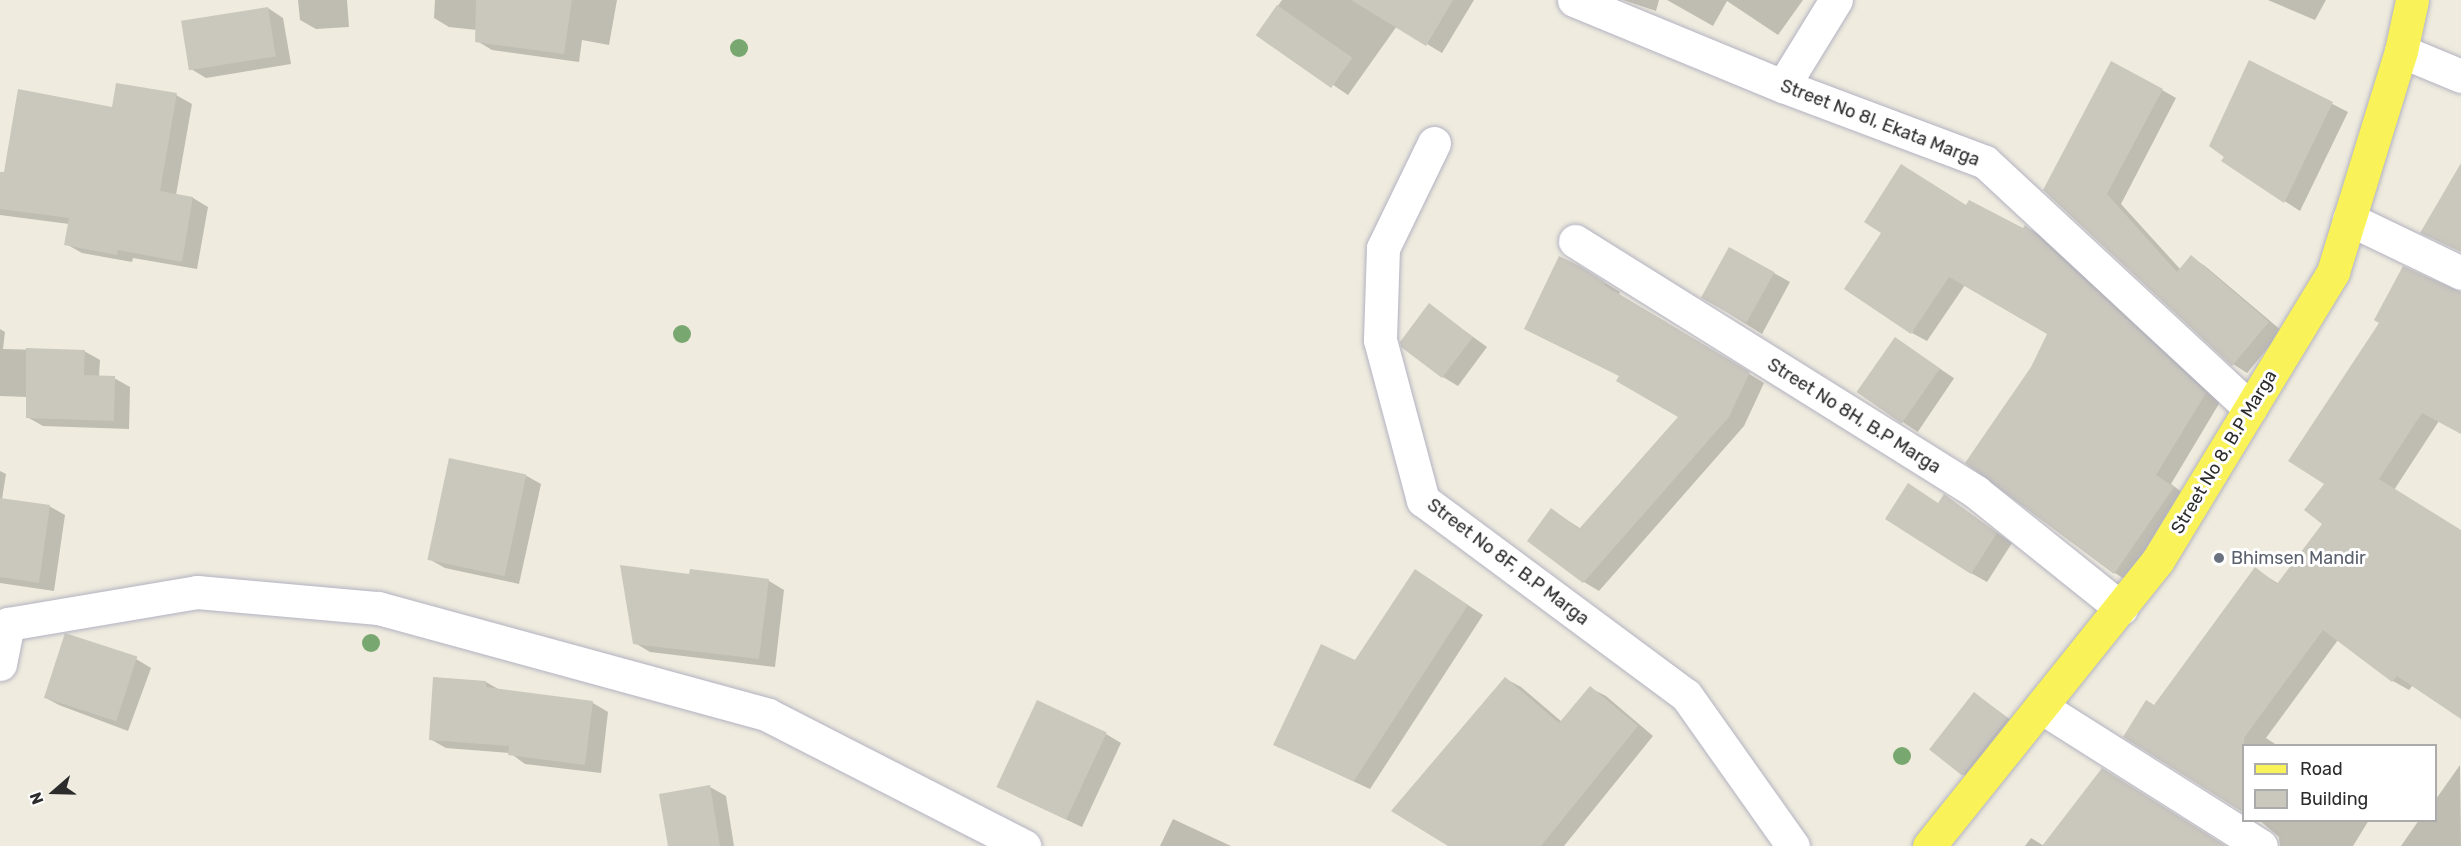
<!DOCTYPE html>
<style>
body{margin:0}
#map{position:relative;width:2461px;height:846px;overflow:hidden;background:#efebde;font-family:Rubik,sans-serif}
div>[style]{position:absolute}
.shadow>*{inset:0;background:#0003;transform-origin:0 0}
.building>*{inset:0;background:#cac7bd;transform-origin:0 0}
.roads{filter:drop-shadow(0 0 2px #b2b2c1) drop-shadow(0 0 2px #b2b2c1)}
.minor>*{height:33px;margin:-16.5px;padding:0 16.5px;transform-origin:16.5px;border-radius:16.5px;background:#fff}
.major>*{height:33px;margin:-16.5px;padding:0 16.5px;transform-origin:16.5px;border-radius:16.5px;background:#f9f359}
.trees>*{width:18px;height:18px;margin:-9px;border-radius:50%;background:#79a770}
.dots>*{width:16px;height:16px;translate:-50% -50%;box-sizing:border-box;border:3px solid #fff;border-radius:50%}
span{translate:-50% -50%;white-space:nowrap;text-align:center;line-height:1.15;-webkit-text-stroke:6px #fff;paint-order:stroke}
.street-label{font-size:18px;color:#2c2c2c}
.worship-label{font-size:18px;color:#5b616d}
.left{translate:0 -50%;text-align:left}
.legend{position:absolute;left:2242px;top:744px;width:195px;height:78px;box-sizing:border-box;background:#fff;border:2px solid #ababab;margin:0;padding:8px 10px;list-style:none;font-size:18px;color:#2c2c2c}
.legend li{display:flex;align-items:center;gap:12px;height:30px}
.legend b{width:30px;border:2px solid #ababab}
.north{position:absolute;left:24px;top:762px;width:60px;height:60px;-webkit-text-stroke:4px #fff;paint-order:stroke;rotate:250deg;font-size:16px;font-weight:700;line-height:24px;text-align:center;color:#2c2c2c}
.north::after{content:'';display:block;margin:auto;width:21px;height:27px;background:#2c2c2c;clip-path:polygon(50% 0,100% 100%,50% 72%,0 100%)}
</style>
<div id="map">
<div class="shadow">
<div style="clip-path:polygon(298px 0,347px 0,349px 27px,316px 29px,300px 20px)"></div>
<div style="clip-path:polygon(435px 0,617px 0,609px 45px,582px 40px,579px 62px,492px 50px,477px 41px,477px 30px,449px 27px,434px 18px)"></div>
<div style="clip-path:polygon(1282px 0,1474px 0,1442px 53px,1397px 26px,1348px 95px,1258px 34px)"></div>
<div style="clip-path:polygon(1623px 0,1659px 0,1656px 11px)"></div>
<div style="clip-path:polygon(1667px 0,1803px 0,1778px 35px,1727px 1px,1713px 26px)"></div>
<div style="clip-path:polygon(2268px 0,2326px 0,2315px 20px)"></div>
<div style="clip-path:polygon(268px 8px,283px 18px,291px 64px,206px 78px,191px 69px)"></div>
<div style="clip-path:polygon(2250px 62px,2348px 112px,2300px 211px,2223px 161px)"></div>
<div style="clip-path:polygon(2162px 90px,2176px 98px,2121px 204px,2181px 270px,2191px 257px,2205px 266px,2282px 331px,2247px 373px,2233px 364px,2045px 190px)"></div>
<div style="clip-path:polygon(176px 95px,192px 104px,176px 195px,193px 198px,208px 207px,197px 269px,133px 258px,132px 262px,82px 253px,66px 244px,69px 224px,0 215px,0 174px,5px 174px,114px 108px)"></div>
<div style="clip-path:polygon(1967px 207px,2024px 230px,2026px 227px,2040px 235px,2220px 402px,2171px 484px,2188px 497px,2129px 582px,2115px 573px,2032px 368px,2049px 333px,1965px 285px,1927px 341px,1912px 333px)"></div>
<div style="clip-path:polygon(1774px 273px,1790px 282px,1762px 334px,1704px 298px)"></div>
<div style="clip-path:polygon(1596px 277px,1620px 292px,1619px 295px,1764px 383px,1744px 426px,1599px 591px,1584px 582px,1552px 510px,1581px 529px,1681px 416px,1620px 376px)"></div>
<div style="clip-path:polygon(2461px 293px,2461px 433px,2439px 421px,2394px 490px,2461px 531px,2461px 716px,2413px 685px,2409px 690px,2393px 681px,2338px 640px,2266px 738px,2278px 746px,2244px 746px,2154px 707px,2255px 569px,2279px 584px,2324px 524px)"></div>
<div style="clip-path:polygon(1429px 305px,1487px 347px,1458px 386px,1443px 377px)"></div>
<div style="clip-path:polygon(0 329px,5px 332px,3px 349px,84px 351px,100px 360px,99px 377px,114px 378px,130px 387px,129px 429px,43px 426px,27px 417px,27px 397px,0 396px)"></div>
<div style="left:1896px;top:339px;width:70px;height:65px;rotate:34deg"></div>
<div style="clip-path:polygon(0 471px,6px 474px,2px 499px,49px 506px,65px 515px,54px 591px,0 583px)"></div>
<div style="clip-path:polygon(525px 475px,541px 484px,519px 584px,445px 568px,429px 559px)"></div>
<div style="clip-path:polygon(1945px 496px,2012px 543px,1987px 582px,1971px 573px,1939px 504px)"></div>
<div style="clip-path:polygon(690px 575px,769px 581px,784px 590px,775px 667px,650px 652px,635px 643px)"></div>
<div style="clip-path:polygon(1430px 580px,1483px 615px,1370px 789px,1275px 745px)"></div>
<div style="clip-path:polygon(136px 659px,151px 668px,128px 731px,59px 705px,44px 697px)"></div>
<div style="clip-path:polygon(1506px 679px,1521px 687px,1562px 722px,1590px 688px,1606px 696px,1653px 736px,1564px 846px,1450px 846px)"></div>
<div style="clip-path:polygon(486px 682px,500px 690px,593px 703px,608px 712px,601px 773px,525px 764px,510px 753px,446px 748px,430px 739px)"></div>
<div style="clip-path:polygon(1975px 694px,2022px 728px,1978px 783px,1962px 774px)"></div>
<div style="clip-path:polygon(1106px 734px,1121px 743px,1082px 827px,1014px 795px)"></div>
<div style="clip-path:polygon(2460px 765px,2461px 846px,2401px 846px,2419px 820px,2436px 820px,2436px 799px)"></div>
<div style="clip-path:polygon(710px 787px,726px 796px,734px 846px,670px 846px)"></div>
<div style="clip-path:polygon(1173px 819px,1231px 846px,1160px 846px)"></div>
<div style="clip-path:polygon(2259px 820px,2369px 820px,2353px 846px,2280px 846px,2279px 837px)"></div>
<div style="clip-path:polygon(2031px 838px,2044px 846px,2224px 846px,2025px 846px)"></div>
</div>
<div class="building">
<div style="clip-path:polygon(476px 0,572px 0,564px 54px,475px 42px)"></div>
<div style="clip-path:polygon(1351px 0,1453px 0,1426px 46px)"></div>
<div style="left:1277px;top:5px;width:92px;height:37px;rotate:35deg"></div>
<div style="left:268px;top:7px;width:50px;height:88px;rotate:81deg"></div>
<div style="clip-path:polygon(2249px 60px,2333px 102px,2284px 203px,2221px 161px,2224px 157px,2209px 146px)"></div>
<div style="clip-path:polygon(2111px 61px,2163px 89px,2107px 194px,2177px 272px,2191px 255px,2269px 322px,2232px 366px,2043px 190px)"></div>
<div style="clip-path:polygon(116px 83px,177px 93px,160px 191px,193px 197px,182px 262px,118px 250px,117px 255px,64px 245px,69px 218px,0 209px,0 172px,4px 172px,18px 89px,112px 107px)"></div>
<div style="clip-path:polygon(2461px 163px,2461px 252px,2420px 233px)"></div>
<div style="clip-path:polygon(1901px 164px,1966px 205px,1969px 200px,2023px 228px,2025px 225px,2206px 393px,2156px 475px,2174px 487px,2114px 574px,1965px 463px,2031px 367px,2047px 334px,1949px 277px,1911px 334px,1844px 289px,1881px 233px,1864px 222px)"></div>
<div style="left:1729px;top:247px;width:52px;height:58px;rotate:29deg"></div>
<div style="clip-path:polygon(1559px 256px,1580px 266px,1605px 282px,1604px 285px,1750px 372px,1729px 417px,1583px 583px,1527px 541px,1551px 508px,1579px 529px,1678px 417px,1616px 381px,1619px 376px,1524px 329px)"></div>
<div style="clip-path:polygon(2403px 266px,2461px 292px,2461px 434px,2422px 413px,2379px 479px,2461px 530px,2461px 719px,2397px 676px,2392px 682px,2323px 630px,2244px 738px,2244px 813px,2123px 737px,2146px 700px,2154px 705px,2255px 567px,2277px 584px,2322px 524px,2304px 510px,2324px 484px,2288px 461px,2379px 323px,2374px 320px)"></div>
<div style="clip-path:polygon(1429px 303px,1473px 337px,1442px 378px,1401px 347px,1400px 342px)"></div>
<div style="left:1895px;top:337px;width:55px;height:67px;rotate:35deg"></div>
<div style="clip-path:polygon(26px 348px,85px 350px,84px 375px,115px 376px,114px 421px,26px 418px)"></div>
<div style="left:449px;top:458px;width:79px;height:104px;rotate:12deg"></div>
<div style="clip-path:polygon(1908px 483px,1938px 503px,1944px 494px,1997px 533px,1971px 574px,1885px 519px)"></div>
<div style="clip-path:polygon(0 498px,50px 505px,39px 583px,0 577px)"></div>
<div style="clip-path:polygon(620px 565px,689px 574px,690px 569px,769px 579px,759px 659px,633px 644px)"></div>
<div style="clip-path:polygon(1415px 569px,1468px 605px,1354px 781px,1273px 745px,1321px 644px,1355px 660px)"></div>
<div style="left:65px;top:633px;width:76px;height:68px;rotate:18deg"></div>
<div style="clip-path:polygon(433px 677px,486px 681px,486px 687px,593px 701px,585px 765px,508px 755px,509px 746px,429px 740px)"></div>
<div style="clip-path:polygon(1505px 677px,1559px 723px,1590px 686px,1638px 726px,1541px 846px,1448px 846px,1391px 811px)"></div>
<div style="left:1974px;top:692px;width:42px;height:73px;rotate:38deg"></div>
<div style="left:1037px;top:700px;width:77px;height:96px;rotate:25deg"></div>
<div style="clip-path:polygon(2102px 768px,2226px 846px,2042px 846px)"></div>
<div style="clip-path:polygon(710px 785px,720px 846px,668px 846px,659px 794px)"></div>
</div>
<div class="roads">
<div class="minor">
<div style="left:1574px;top:0;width:226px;rotate:22.4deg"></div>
<div style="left:1783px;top:86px;width:216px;rotate:20.6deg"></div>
<div style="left:1985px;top:162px;width:362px;rotate:42.9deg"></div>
<div style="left:2401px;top:51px;width:65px;rotate:22.6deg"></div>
<div style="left:1783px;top:86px;width:101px;rotate:-58.4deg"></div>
<div style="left:1434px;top:143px;width:117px;rotate:115.9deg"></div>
<div style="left:1383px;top:248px;width:92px;rotate:91.9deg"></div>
<div style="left:1380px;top:340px;width:166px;rotate:75deg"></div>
<div style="left:1423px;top:500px;width:327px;rotate:36.6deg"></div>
<div style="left:1686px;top:695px;width:185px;rotate:54.7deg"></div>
<div style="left:2349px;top:219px;width:124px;rotate:25.7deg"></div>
<div style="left:1575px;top:241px;width:473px;rotate:32deg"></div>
<div style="left:1976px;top:492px;width:186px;rotate:38.7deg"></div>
<div style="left:8px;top:624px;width:192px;rotate:-9.6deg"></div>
<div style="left:197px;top:592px;width:182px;rotate:5.1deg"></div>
<div style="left:378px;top:608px;width:404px;rotate:15.3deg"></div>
<div style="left:768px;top:715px;width:288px;rotate:27.1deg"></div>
<div style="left:0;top:664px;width:41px;rotate:-78.7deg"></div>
<div style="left:2041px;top:707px;width:260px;rotate:32.3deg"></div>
</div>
<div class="major">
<div style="left:1929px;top:846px;width:366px;rotate:-51.3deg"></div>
<div style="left:2158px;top:560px;width:337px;rotate:-58.7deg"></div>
<div style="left:2333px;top:272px;width:231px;rotate:-72.9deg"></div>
<div style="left:2401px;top:51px;width:52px;rotate:-77.8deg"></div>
</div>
</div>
<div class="trees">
<div style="left:739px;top:48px"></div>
<div style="left:682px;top:334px"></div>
<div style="left:371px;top:643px"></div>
<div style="left:1902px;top:756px"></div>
</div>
<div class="dots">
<div style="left:2219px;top:558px;background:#6b7280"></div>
</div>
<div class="street-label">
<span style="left:1880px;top:123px;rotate:21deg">Street No 8I, Ekata Marga</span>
<span style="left:1854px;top:416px;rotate:32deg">Street No 8H, B.P Marga</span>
<span style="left:2224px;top:452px;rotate:-59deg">Street No 8, B.P Marga</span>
<span style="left:1508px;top:562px;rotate:37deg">Street No 8F, B.P Marga</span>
</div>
<div class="worship-label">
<span class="left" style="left:2231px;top:558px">Bhimsen Mandir</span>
</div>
<ul class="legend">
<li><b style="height:8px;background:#f9f359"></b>Road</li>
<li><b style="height:16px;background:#cac7bd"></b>Building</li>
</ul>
<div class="north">N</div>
</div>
